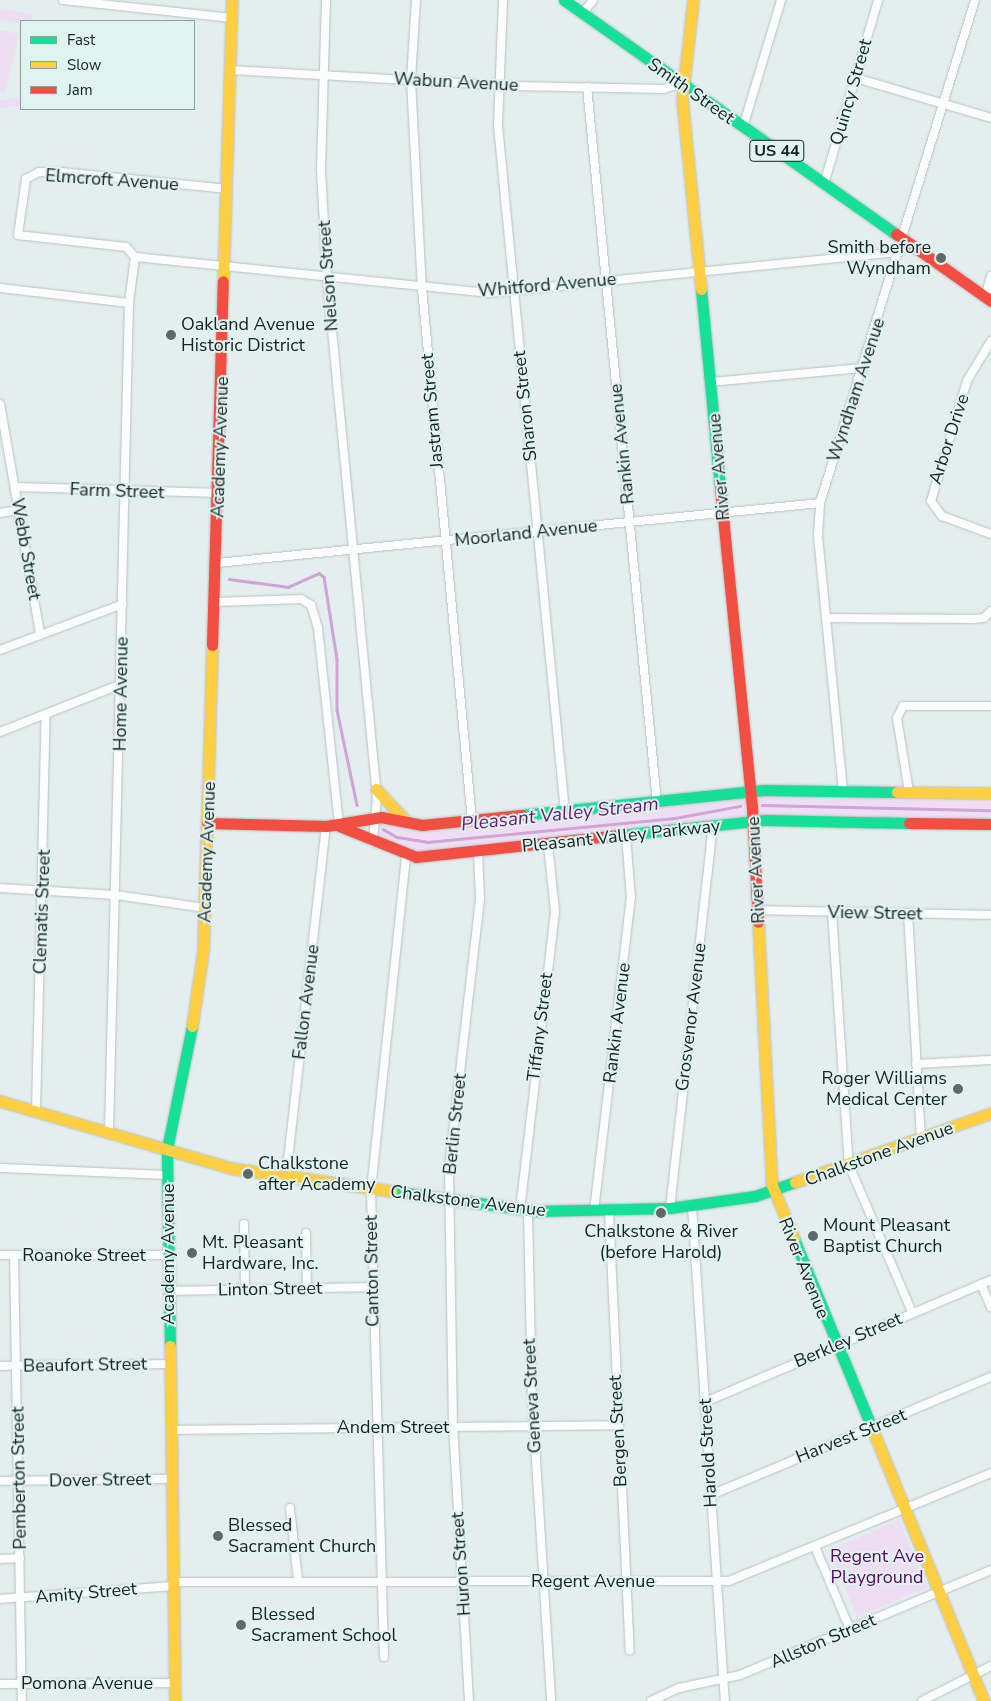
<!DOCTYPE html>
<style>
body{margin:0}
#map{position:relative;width:991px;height:1701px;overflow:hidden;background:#e4eeee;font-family:"Nunito Sans",sans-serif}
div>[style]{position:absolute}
.green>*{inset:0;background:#eedef4;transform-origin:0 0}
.stream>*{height:2.5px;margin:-1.25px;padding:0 1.25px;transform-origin:1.25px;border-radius:1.25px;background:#d0a4d5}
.roads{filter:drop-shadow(0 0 1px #b9c1c1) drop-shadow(0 0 1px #b9c1c1)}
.street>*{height:8px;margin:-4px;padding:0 4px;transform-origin:4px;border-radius:4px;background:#fbfcfc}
.fast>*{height:11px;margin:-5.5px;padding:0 5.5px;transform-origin:5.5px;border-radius:5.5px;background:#16e098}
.slow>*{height:11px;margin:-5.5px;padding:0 5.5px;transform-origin:5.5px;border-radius:5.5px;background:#ffcf43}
.jam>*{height:11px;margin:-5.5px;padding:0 5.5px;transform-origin:5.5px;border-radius:5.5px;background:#f24e42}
.dots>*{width:14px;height:14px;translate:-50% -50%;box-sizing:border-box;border:2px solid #dff3f1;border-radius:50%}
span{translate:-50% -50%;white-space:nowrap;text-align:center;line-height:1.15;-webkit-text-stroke:4px #dff3f1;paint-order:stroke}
.shield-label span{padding:1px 4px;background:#dff3f1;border:1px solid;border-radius:4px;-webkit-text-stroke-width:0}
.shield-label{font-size:16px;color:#192020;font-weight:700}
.street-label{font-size:18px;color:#192020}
.poi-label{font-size:18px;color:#192020}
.right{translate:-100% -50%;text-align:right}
.left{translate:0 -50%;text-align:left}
.park-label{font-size:18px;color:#5b0360}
.water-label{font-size:19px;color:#69176d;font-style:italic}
.legend{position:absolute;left:20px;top:20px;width:175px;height:90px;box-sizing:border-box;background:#dff3f1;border:1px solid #909f9d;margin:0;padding:6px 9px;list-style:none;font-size:15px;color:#192020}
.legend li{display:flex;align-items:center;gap:10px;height:25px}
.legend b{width:25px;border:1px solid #909f9d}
</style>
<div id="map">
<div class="green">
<div style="clip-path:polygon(0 8px,33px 15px,32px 21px,21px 25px,0 19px)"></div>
<div style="clip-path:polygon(0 30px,19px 34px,5px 92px,0 91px)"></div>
<div style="clip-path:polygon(21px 97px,21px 106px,0 109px,0 101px)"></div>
<div style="clip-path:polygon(750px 791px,991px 798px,991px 827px,753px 821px,406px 856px,373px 842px,376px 817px,410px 827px)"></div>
<div style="left:899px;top:1520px;width:73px;height:76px;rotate:67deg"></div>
</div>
<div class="stream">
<div style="left:229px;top:579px;width:60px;rotate:7.7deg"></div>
<div style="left:288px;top:587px;width:34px;rotate:-24deg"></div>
<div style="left:319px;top:573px;width:6px;rotate:39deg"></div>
<div style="left:324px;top:577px;width:83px;rotate:81deg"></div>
<div style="left:337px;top:659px;width:51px;rotate:90deg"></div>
<div style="left:337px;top:710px;width:97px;rotate:78.1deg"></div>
<div style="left:762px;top:805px;width:229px;rotate:1.3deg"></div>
<div style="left:383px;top:829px;width:16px;rotate:30deg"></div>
<div style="left:397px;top:837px;width:30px;rotate:9deg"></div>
<div style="left:427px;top:842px;width:249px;rotate:-5.5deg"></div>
<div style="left:675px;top:818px;width:66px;rotate:-10.5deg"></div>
</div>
<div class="roads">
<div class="street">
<div style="left:63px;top:0;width:170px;rotate:6.1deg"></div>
<div style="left:326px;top:0;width:170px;rotate:91.7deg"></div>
<div style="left:321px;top:170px;width:108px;rotate:86.8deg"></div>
<div style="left:327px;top:278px;width:521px;rotate:84.5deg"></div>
<div style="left:377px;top:797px;width:45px;rotate:95.1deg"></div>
<div style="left:416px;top:0;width:80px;rotate:93.6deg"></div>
<div style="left:411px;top:80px;width:208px;rotate:87deg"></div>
<div style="left:422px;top:288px;width:535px;rotate:84.64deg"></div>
<div style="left:503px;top:0;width:126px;rotate:92.3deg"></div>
<div style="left:498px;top:126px;width:689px;rotate:84.42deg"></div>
<div style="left:583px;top:13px;width:16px;rotate:-52deg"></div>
<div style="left:230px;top:70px;width:285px;rotate:3.2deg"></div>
<div style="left:515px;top:86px;width:148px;rotate:1.2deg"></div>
<div style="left:663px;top:89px;width:20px;rotate:-15deg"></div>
<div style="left:856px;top:78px;width:141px;rotate:16.5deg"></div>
<div style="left:587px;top:87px;width:718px;rotate:84.41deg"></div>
<div style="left:743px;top:127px;width:133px;rotate:-73.3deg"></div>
<div style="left:824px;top:184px;width:192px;rotate:-73.6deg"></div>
<div style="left:135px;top:257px;width:355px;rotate:5.8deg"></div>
<div style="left:488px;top:293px;width:414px;rotate:-5.7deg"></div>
<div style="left:135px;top:257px;width:13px;rotate:-132deg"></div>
<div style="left:126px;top:247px;width:109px;rotate:-173.7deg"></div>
<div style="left:18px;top:235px;width:57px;rotate:-81.9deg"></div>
<div style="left:26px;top:179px;width:15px;rotate:-28deg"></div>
<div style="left:39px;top:172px;width:22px"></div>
<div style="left:61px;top:172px;width:168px;rotate:5.8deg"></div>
<div style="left:0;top:288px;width:130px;rotate:6.6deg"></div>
<div style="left:985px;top:297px;width:22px;rotate:-74deg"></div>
<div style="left:991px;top:341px;width:47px;rotate:121deg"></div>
<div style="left:967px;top:381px;width:125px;rotate:106.7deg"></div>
<div style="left:931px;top:501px;width:19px;rotate:54deg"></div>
<div style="left:942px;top:516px;width:52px;rotate:20.2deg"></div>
<div style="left:711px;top:382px;width:153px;rotate:-5.3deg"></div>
<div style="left:0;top:404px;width:233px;rotate:80.1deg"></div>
<div style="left:15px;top:487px;width:204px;rotate:1.7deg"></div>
<div style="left:0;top:513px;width:20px;rotate:-9deg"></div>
<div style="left:217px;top:563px;width:606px;rotate:-5.68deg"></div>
<div style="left:217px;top:602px;width:84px;rotate:-2deg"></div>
<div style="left:301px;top:599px;width:12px;rotate:31deg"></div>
<div style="left:311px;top:605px;width:24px;rotate:73deg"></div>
<div style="left:318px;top:628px;width:199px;rotate:83.9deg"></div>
<div style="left:826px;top:618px;width:147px;rotate:0.4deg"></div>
<div style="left:973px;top:619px;width:11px;rotate:-5deg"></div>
<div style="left:984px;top:618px;width:10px;rotate:-45deg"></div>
<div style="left:0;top:650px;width:131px;rotate:-20.5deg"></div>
<div style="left:0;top:732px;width:130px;rotate:-21.6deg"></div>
<div style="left:843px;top:791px;width:258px;rotate:-95.6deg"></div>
<div style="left:818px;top:534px;width:31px;rotate:-86deg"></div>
<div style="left:820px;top:503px;width:526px;rotate:-72.87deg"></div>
<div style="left:909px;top:792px;width:75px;rotate:-99.2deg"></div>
<div style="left:897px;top:718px;width:13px;rotate:-63deg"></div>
<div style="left:903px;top:706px;width:88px"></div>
<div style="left:0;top:888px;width:116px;rotate:3.5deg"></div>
<div style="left:116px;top:895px;width:90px;rotate:8.3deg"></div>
<div style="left:758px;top:910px;width:233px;rotate:1.2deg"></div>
<div style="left:832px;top:912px;width:254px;rotate:86.2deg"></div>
<div style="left:849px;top:1165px;width:160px;rotate:66.8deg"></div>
<div style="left:908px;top:913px;width:227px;rotate:86.7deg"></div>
<div style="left:916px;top:1064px;width:75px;rotate:-3.1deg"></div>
<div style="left:36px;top:1111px;width:397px;rotate:-88.6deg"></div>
<div style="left:109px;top:1132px;width:829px;rotate:-88.62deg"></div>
<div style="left:129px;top:303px;width:46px;rotate:-82.6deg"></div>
<div style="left:0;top:1168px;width:168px;rotate:2.4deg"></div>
<div style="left:286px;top:1177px;width:353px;rotate:-83.5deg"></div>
<div style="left:692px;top:1206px;width:496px;rotate:86.2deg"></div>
<div style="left:670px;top:1208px;width:383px;rotate:-83.6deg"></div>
<div style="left:520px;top:1210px;width:301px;rotate:-83.3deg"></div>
<div style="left:555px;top:911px;width:66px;rotate:-96.1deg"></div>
<div style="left:528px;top:1211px;width:185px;rotate:88.8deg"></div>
<div style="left:532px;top:1396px;width:306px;rotate:86.4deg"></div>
<div style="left:594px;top:1211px;width:315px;rotate:-83.3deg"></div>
<div style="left:631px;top:898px;width:62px;rotate:-94.6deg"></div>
<div style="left:609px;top:1211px;width:440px;rotate:87.3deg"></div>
<div style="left:244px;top:1224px;width:65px;rotate:89.1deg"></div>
<div style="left:306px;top:1233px;width:55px;rotate:89deg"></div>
<div style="left:0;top:1255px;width:168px"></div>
<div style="left:14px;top:1255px;width:446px;rotate:89deg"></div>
<div style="left:981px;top:1284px;width:25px;rotate:67deg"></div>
<div style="left:168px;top:1291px;width:205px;rotate:-1.1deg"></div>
<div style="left:0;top:1366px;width:169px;rotate:-0.7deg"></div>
<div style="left:705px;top:1402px;width:311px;rotate:-23.1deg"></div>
<div style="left:170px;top:1430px;width:446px;rotate:-0.6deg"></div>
<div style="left:0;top:1481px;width:171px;rotate:-0.7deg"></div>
<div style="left:711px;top:1495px;width:304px;rotate:-22.9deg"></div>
<div style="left:290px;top:1508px;width:73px;rotate:83.7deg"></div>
<div style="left:815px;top:1547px;width:89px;rotate:66.9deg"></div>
<div style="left:0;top:1559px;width:20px;rotate:-3deg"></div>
<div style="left:173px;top:1582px;width:556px;rotate:-0.1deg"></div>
<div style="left:729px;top:1581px;width:283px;rotate:-22.4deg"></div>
<div style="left:0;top:1599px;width:173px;rotate:-4.3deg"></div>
<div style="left:384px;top:1657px;width:467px;rotate:-91.6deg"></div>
<div style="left:371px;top:1190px;width:336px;rotate:-84deg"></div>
<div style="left:0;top:1684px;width:174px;rotate:-0.3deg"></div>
<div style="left:469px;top:1701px;width:275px;rotate:-93.3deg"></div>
<div style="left:453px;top:1426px;width:259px;rotate:-90.9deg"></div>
<div style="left:449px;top:1167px;width:270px;rotate:-83.4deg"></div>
<div style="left:480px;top:899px;width:47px;rotate:-92.4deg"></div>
<div style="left:651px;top:1701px;width:31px;rotate:-25deg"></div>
<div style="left:679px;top:1688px;width:62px;rotate:-12deg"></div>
<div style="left:740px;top:1675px;width:272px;rotate:-22.7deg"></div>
<div style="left:922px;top:1701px;width:77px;rotate:-26.9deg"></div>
</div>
<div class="fast">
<div style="left:564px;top:0;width:406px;rotate:35.2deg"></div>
<div style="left:701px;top:289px;width:199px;rotate:84.5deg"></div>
<div style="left:521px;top:815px;width:244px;rotate:-5.9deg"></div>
<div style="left:764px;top:790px;width:133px;rotate:0.9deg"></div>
<div style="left:620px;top:835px;width:147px;rotate:-5.9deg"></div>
<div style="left:766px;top:820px;width:143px;rotate:1.2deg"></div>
<div style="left:391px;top:1191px;width:146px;rotate:7.9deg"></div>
<div style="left:536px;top:1211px;width:134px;rotate:-1.3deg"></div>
<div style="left:670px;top:1208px;width:86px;rotate:-8deg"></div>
<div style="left:755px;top:1196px;width:42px;rotate:-19.3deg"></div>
<div style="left:794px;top:1239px;width:208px;rotate:67.6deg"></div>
<div style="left:170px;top:1346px;width:197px;rotate:-90.9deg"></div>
<div style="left:167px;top:1149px;width:126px;rotate:-78.5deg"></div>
</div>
<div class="slow">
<div style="left:693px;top:0;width:100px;rotate:96.3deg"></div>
<div style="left:682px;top:99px;width:191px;rotate:84.3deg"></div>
<div style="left:223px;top:281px;width:281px;rotate:-88.2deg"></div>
<div style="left:376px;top:789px;width:41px;rotate:47deg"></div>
<div style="left:897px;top:792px;width:94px;rotate:0.6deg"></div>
<div style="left:758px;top:922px;width:263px;rotate:87deg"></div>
<div style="left:772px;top:1185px;width:58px;rotate:67.8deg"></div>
<div style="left:192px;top:1026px;width:76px;rotate:-81.7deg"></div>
<div style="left:203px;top:951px;width:306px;rotate:-88.3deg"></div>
<div style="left:0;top:1101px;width:240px;rotate:16.2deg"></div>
<div style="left:230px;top:1168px;width:163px;rotate:8.1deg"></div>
<div style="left:795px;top:1182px;width:208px;rotate:-19.4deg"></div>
<div style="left:170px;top:1346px;width:355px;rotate:89.2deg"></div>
<div style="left:873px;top:1431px;width:292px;rotate:67.7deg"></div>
</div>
<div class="jam">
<div style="left:896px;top:234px;width:116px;rotate:35.2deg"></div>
<div style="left:720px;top:487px;width:322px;rotate:84.3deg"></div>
<div style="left:752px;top:807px;width:115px;rotate:87deg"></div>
<div style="left:212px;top:645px;width:364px;rotate:-88.3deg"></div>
<div style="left:207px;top:823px;width:119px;rotate:1.4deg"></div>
<div style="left:326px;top:826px;width:56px;rotate:-9.3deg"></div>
<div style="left:381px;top:817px;width:42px;rotate:11deg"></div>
<div style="left:422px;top:825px;width:100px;rotate:-5.8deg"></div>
<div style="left:909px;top:823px;width:82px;rotate:0.7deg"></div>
<div style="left:339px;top:826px;width:83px;rotate:21.9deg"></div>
<div style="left:416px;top:857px;width:205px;rotate:-6.2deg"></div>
</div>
</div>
<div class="dots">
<div style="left:941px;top:258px;background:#606868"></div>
<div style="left:171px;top:335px;background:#606868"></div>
<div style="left:958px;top:1089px;background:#606868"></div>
<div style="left:248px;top:1174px;background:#606868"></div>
<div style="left:661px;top:1213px;background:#606868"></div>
<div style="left:813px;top:1236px;background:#606868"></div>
<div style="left:192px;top:1253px;background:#606868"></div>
<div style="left:218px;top:1536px;background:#606868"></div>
<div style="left:241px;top:1625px;background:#606868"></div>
</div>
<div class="shield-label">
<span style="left:777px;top:151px">US 44</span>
</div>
<div class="street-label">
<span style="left:456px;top:82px;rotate:3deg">Wabun Avenue</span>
<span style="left:691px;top:91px;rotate:35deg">Smith Street</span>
<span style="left:851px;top:92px;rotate:-74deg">Quincy Street</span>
<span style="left:112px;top:180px;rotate:4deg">Elmcroft Avenue</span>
<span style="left:328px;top:276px;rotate:-94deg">Nelson Street</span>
<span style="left:547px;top:285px;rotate:-5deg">Whitford Avenue</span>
<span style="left:856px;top:390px;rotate:-72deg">Wyndham Avenue</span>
<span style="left:525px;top:406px;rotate:-96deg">Sharon Street</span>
<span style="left:432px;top:411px;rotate:-95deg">Jastram Street</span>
<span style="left:949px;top:439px;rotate:-72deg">Arbor Drive</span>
<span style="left:622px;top:444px;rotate:-96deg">Rankin Avenue</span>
<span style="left:220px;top:447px;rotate:-88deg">Academy Avenue</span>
<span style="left:719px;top:467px;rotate:-95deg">River Avenue</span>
<span style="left:117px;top:491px;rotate:2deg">Farm Street</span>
<span style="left:526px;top:533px;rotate:-6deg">Moorland Avenue</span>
<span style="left:26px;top:549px;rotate:80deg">Webb Street</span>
<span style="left:121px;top:694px;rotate:-89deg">Home Avenue</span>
<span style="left:621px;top:836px;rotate:-6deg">Pleasant Valley Parkway</span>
<span style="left:207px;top:852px;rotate:-88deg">Academy Avenue</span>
<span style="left:756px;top:870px;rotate:-93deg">River Avenue</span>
<span style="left:42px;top:912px;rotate:-88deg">Clematis Street</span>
<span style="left:875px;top:913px;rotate:1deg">View Street</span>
<span style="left:306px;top:1002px;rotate:-83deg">Fallon Avenue</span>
<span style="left:691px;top:1017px;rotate:-83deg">Grosvenor Avenue</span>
<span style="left:617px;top:1023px;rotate:-83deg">Rankin Avenue</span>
<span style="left:540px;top:1027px;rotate:-83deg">Tiffany Street</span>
<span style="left:455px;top:1124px;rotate:-84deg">Berlin Street</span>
<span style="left:879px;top:1154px;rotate:-20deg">Chalkstone Avenue</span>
<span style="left:468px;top:1201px;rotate:7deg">Chalkstone Avenue</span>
<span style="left:168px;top:1254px;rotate:-90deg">Academy Avenue</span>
<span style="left:84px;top:1255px">Roanoke Street</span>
<span style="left:804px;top:1268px;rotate:68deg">River Avenue</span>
<span style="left:372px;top:1271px;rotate:-91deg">Canton Street</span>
<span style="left:270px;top:1289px;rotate:-1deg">Linton Street</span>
<span style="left:848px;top:1340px;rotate:-23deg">Berkley Street</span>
<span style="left:85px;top:1365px;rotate:-1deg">Beaufort Street</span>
<span style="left:532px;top:1396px;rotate:-93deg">Geneva Street</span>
<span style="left:393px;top:1427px">Andem Street</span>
<span style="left:618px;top:1431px;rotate:-93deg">Bergen Street</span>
<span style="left:851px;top:1436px;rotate:-22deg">Harvest Street</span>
<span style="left:708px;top:1453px;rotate:-93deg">Harold Street</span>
<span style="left:19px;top:1478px;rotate:-91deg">Pemberton Street</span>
<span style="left:100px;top:1480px;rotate:-1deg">Dover Street</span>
<span style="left:461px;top:1564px;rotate:-94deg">Huron Street</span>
<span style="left:593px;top:1581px">Regent Avenue</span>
<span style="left:86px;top:1593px;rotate:-5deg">Amity Street</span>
<span style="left:823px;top:1641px;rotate:-23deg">Allston Street</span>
<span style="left:87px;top:1683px">Pomona Avenue</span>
</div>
<div class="poi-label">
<span class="right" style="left:931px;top:258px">Smith before<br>Wyndham</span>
<span class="left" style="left:181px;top:335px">Oakland Avenue<br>Historic District</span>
<span class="right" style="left:947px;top:1089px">Roger Williams<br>Medical Center</span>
<span class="left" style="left:258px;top:1174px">Chalkstone<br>after Academy</span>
<span class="left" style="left:823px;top:1236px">Mount Pleasant<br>Baptist Church</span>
<span style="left:661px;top:1242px">Chalkstone &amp; River<br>(before Harold)</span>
<span class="left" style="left:202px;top:1253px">Mt. Pleasant<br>Hardware, Inc.</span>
<span class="left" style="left:228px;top:1536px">Blessed<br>Sacrament Church</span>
<span class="left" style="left:251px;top:1625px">Blessed<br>Sacrament School</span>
</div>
<div class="park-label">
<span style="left:877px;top:1567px">Regent Ave<br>Playground</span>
</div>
<div class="water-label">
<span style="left:560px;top:815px;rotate:-6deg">Pleasant Valley Stream</span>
</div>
<ul class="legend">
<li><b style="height:6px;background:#16e098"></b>Fast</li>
<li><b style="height:6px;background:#ffcf43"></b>Slow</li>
<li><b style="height:6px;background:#f24e42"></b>Jam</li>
</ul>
</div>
